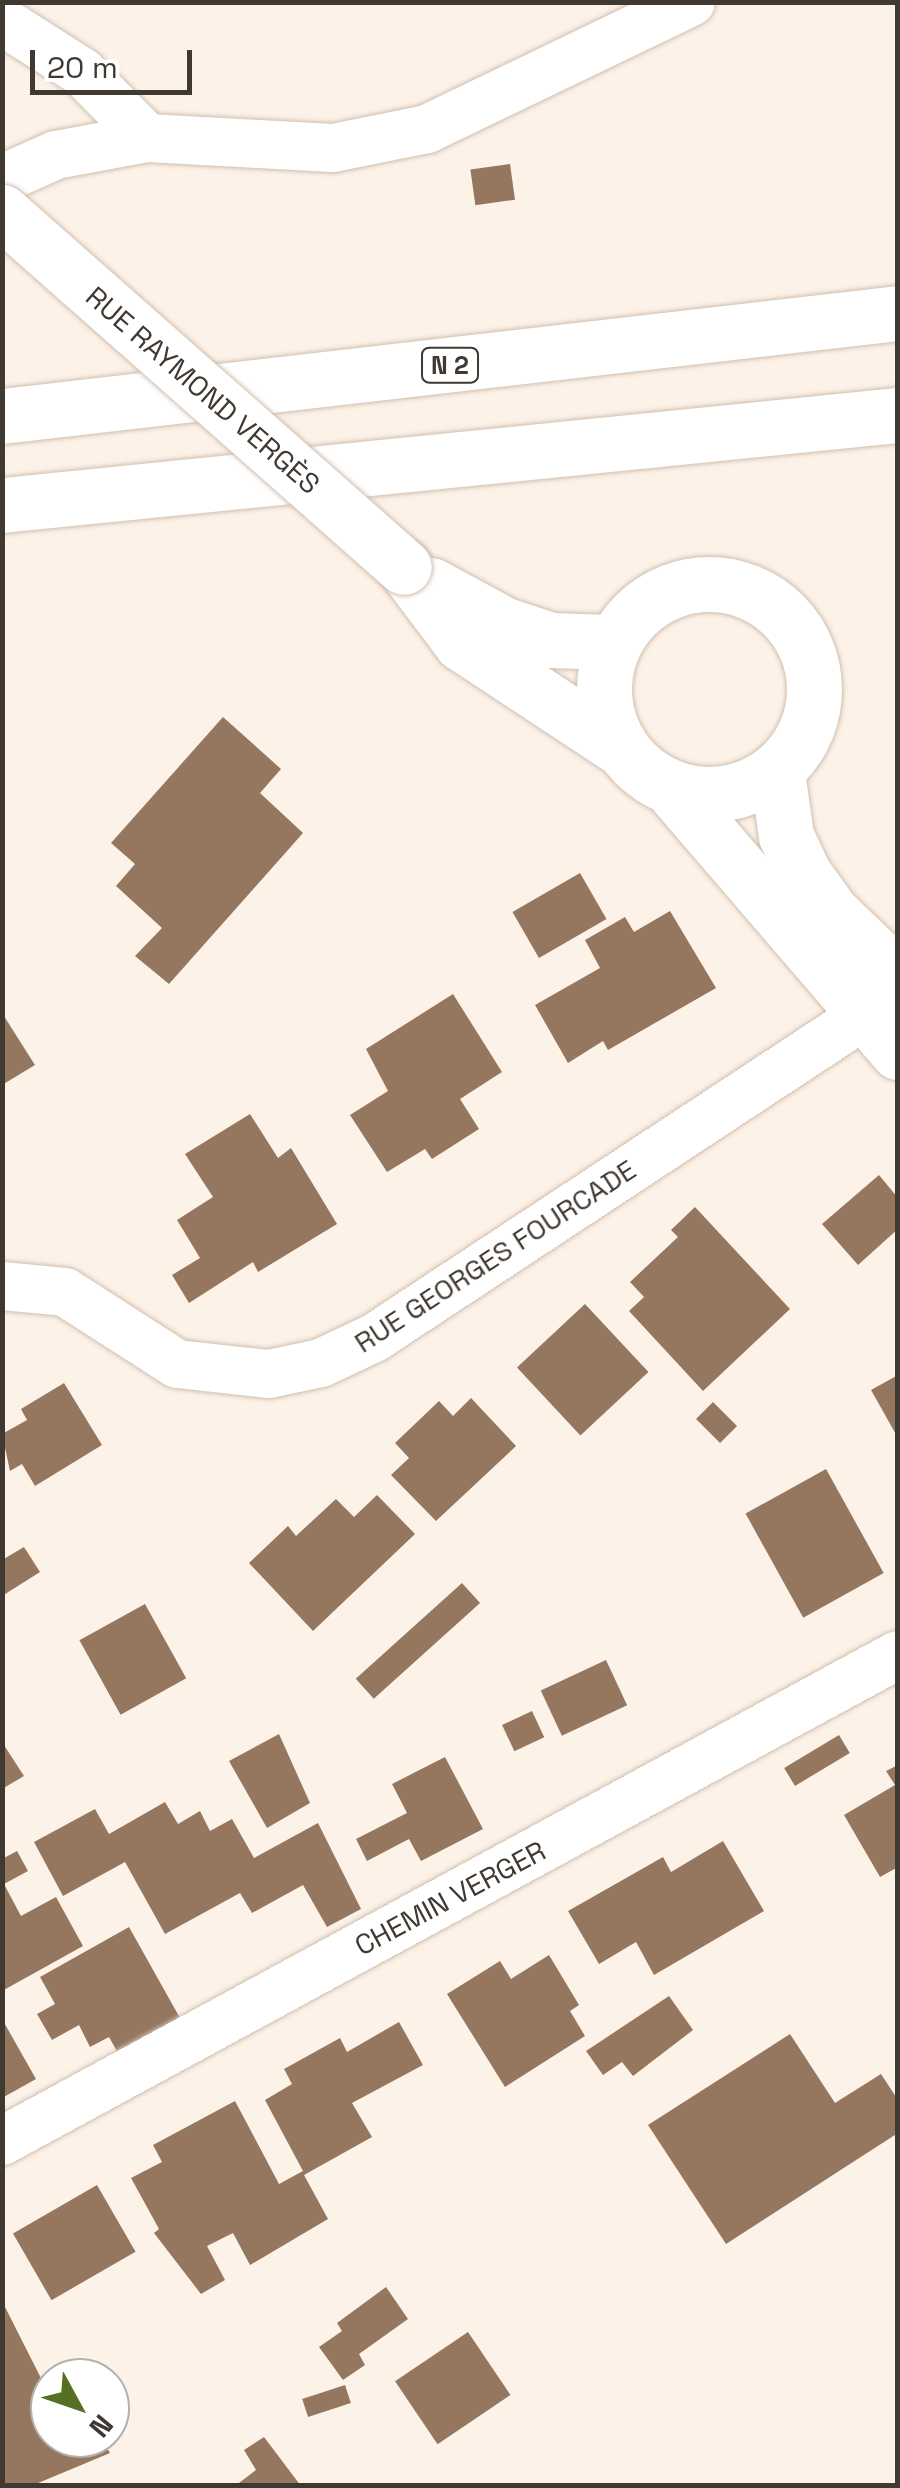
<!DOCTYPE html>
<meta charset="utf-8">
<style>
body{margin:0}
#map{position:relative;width:900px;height:2488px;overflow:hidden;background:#fdf2e8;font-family:"Space Grotesk",sans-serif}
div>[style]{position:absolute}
.building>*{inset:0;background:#957760;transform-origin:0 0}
.roads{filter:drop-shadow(0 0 2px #d0bfaf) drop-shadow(0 0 2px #d0bfaf)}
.minor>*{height:48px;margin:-24px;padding:0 24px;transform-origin:24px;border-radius:24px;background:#fff}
.secondary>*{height:55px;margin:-27.5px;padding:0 27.5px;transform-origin:27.5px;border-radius:27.5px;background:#fff}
.secondary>.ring{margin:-27.5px;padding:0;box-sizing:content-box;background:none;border:55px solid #fff;border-radius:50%}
.trunk>*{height:55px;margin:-27.5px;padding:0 27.5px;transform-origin:27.5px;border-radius:27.5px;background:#fff}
.bridges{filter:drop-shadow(0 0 2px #d0bfaf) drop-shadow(0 0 2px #d0bfaf)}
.secondary-bridge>*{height:55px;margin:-27.5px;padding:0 27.5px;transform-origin:27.5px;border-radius:27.5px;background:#fff}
span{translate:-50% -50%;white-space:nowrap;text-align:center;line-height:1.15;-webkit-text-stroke:10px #fff;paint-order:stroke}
.shield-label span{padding:2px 8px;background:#fff;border:2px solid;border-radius:8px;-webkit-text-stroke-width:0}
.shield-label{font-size:25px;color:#403932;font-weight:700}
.street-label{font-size:28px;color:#403932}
.frame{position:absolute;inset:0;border:5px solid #403932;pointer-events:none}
.north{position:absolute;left:30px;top:2358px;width:100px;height:100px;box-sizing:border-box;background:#fff;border:2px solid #b3b0ad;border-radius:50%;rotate:130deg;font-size:28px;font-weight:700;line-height:40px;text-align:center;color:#403932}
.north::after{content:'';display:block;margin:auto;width:35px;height:45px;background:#567023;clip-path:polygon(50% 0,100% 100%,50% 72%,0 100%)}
.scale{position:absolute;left:30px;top:50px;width:162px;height:45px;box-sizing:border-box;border:5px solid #403932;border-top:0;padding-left:12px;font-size:30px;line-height:35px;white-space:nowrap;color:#403932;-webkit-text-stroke:8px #fff;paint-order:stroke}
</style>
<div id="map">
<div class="building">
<div style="left:510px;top:164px;width:36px;height:40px;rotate:82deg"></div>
<div style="clip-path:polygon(223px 717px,281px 769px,260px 793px,303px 833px,169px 984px,135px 956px,162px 928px,116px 886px,135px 864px,111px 843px)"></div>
<div style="left:580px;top:873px;width:53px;height:78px;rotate:60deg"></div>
<div style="clip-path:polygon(670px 911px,716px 988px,608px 1050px,603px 1041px,568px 1063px,535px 1005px,600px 968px,585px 940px,625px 917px,634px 932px)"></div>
<div style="clip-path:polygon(453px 994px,502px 1072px,460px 1099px,479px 1129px,432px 1159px,425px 1149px,387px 1172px,350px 1115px,388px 1091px,366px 1049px)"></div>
<div style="clip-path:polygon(2px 1013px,35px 1065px,2px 1085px)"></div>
<div style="clip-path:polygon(250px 1114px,278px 1158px,291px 1148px,337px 1224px,258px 1272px,253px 1262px,189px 1303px,172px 1275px,200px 1258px,177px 1220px,213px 1197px,185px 1154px)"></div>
<div style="clip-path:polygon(879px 1175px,898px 1198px,898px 1229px,858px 1265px,822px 1224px)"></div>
<div style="clip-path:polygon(695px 1207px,790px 1309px,703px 1391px,629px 1311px,644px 1297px,630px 1282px,678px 1237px,671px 1230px)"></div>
<div style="left:585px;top:1304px;width:93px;height:93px;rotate:47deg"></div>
<div style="clip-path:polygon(898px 1375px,898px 1438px,871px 1390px)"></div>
<div style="clip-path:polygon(64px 1383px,102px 1445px,35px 1486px,22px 1464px,10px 1471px,2px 1434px,27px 1420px,21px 1409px)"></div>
<div style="clip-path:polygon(471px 1398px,516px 1446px,436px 1521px,391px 1475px,409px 1458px,395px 1443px,439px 1401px,453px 1416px)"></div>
<div style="left:713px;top:1402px;width:34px;height:24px;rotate:45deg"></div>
<div style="left:826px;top:1469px;width:119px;height:92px;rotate:61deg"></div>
<div style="clip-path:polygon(377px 1495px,415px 1534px,313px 1631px,249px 1563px,288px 1526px,296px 1536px,336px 1499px,354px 1517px)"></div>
<div style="clip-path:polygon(24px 1547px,40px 1572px,2px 1596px,2px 1560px)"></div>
<div style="left:462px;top:1583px;width:27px;height:143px;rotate:48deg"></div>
<div style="left:145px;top:1604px;width:85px;height:75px;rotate:61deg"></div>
<div style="left:606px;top:1660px;width:50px;height:72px;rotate:65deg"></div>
<div style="left:532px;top:1711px;width:29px;height:33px;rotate:65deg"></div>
<div style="clip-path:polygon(279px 1734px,310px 1803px,267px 1828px,229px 1761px)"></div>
<div style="left:839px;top:1735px;width:21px;height:64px;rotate:59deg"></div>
<div style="clip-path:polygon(2px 1742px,24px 1776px,2px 1789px)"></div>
<div style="clip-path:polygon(445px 1757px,483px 1829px,421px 1861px,409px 1839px,367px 1861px,356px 1839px,407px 1813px,392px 1784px)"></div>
<div style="clip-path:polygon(898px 1765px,898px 1867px,880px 1877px,844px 1815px,895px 1785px,886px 1771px)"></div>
<div style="clip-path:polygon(165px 1802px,178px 1824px,200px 1811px,210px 1831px,232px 1819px,254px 1858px,318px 1823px,361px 1909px,327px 1927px,303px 1885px,252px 1913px,240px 1893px,165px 1934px,125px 1862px,63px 1896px,34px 1842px,95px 1809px,109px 1834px)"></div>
<div style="clip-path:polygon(723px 1841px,764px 1911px,654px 1975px,636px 1942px,599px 1964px,568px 1911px,663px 1857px,671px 1872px)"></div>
<div style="clip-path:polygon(17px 1851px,28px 1871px,4px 1884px,21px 1916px,56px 1897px,83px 1946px,2px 1991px,2px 1859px)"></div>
<div style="clip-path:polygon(129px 1927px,180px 2018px,118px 2053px,109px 2037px,90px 2047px,79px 2025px,52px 2040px,37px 2014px,55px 2004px,40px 1977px)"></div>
<div style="clip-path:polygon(549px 1955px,579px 2005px,570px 2011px,585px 2036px,505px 2087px,447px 1994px,500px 1961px,511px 1979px)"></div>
<div style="clip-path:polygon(669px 1996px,693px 2030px,633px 2076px,622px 2062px,603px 2075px,586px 2051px)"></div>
<div style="clip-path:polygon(2px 2019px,36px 2079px,2px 2098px)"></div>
<div style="clip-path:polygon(399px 2022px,423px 2065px,352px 2103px,372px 2137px,304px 2175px,328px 2219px,250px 2265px,233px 2233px,207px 2246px,225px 2280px,201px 2294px,154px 2233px,159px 2229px,131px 2178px,162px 2162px,153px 2145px,235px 2101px,279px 2184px,303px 2171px,265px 2100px,292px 2084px,284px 2069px,340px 2038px,347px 2052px)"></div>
<div style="clip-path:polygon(790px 2034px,835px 2103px,881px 2074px,898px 2100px,898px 2133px,726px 2244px,648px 2125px)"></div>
<div style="left:97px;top:2185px;width:77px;height:97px;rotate:60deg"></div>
<div style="clip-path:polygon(386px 2287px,408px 2319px,359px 2354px,365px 2365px,343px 2380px,319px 2347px,342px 2331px,337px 2323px)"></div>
<div style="clip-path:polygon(2px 2301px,50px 2396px,50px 2438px,101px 2438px,110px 2453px,31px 2486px,2px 2486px)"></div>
<div style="left:468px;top:2332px;width:76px;height:88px;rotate:56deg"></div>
<div style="left:345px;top:2385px;width:19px;height:45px;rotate:72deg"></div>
<div style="clip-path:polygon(264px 2437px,301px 2486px,235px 2486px,256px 2470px,244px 2450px)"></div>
</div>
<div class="roads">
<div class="minor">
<div style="left:2px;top:21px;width:95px;rotate:32.5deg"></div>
<div style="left:82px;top:72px;width:93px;rotate:45.4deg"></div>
<div style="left:2px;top:179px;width:59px;rotate:-24deg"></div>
<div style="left:56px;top:155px;width:93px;rotate:-10.6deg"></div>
<div style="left:147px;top:138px;width:186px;rotate:3.1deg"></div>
<div style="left:333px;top:148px;width:96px;rotate:-11.4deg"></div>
<div style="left:427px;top:129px;width:293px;rotate:-25.7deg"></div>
<div style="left:2px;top:1286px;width:63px;rotate:5.4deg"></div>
<div style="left:65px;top:1292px;width:133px;rotate:32.7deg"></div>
<div style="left:177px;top:1364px;width:93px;rotate:6.2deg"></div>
<div style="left:269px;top:1374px;width:53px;rotate:-11.9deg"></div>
<div style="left:321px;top:1363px;width:59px;rotate:-25.3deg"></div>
<div style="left:374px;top:1338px;width:585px;rotate:-33.36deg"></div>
<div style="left:863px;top:1016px;width:40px;rotate:-45deg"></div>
<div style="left:2px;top:2141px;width:1019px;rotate:-28.48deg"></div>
</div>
<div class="secondary">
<div style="left:404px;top:567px;width:95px;rotate:53.1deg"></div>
<div style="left:461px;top:643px;width:191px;rotate:33.4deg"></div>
<div class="ring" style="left:604px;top:584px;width:155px;height:155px"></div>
<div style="left:431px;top:585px;width:84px;rotate:28.4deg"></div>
<div style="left:505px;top:625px;width:48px;rotate:18.1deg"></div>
<div style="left:551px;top:640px;width:59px;rotate:1.9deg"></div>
<div style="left:777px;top:772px;width:65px;rotate:82deg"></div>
<div style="left:786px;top:836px;width:42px;rotate:64.7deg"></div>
<div style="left:804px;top:874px;width:48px;rotate:54.3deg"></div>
<div style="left:832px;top:913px;width:91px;rotate:43.7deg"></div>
<div style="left:675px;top:793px;width:342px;rotate:49.3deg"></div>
</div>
<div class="trunk">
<div style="left:2px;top:416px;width:902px;rotate:-6.56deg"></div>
<div style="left:2px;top:505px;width:901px;rotate:-5.74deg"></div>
</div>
</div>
<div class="bridges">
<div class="secondary-bridge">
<div style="left:2px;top:212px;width:536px;rotate:41.45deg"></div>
</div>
</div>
<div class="shield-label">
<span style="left:450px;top:365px">N 2</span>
</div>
<div class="street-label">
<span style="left:203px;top:390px;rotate:41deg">RUE RAYMOND VERGÈS</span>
<span style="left:495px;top:1256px;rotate:-33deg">RUE GEORGES FOURCADE</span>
<span style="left:450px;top:1898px;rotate:-28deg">CHEMIN VERGER</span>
</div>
<div class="frame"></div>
<div class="north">N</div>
<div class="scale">20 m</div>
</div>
